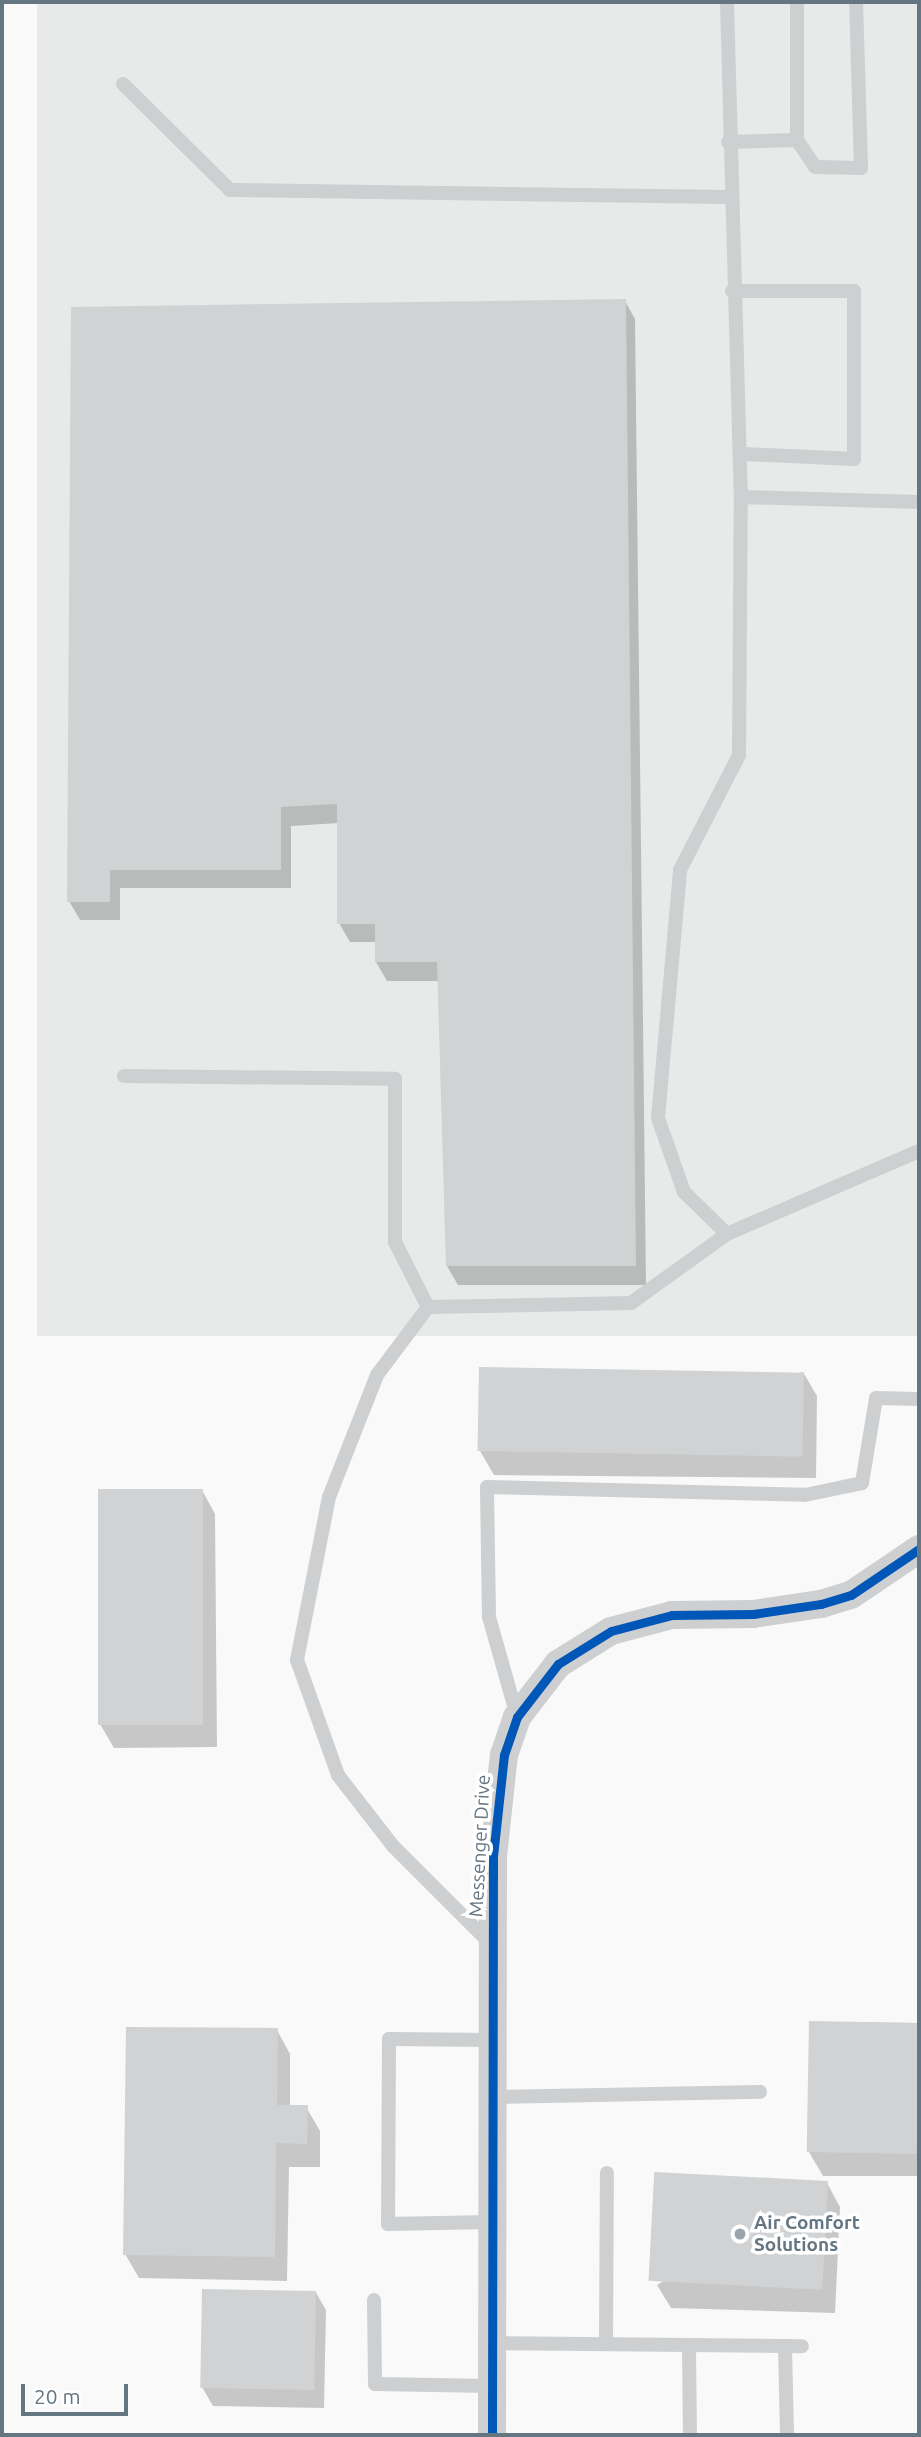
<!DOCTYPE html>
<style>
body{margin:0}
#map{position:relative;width:921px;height:2437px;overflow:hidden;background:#f9f9f9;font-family:Ubuntu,sans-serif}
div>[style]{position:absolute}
.built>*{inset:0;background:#e8e9e9;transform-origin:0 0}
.shadow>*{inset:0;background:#0003}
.building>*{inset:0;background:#d0d2d3;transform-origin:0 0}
.lane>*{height:14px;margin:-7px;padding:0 7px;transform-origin:7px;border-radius:7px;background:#cecfd0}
.street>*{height:28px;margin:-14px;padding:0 14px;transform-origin:14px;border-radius:14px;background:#cecfd0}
.cycleway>*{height:9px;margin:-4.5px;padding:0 4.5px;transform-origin:4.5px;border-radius:4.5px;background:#0057b8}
.dots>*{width:19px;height:19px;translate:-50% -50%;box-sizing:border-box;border:4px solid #fff;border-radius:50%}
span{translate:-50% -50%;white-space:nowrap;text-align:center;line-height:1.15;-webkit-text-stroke:7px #fff;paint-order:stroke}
.street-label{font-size:19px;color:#657683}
.poi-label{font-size:19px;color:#657683;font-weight:700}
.left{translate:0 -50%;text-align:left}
.frame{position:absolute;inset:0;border:4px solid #657683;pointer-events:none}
.scale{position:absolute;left:21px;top:2384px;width:107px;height:32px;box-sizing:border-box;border:4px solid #657683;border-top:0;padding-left:9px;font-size:21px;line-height:24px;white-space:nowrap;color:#657683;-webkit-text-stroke:5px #fff;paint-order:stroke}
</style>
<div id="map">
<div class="built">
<div style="left:37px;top:2px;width:882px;height:1334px"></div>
</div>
<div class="shadow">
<div style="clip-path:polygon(625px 301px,635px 319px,646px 1285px,458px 1285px,447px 1266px,439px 981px,387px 981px,376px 962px,376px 942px,350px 942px,339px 923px,339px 823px,291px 826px,291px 888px,120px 888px,120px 920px,80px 920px,69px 901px)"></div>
<div style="clip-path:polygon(803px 1372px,817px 1396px,816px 1478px,494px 1475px,480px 1451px)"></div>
<div style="clip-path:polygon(202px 1490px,215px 1514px,217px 1747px,114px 1748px,100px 1724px)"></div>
<div style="clip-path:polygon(810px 2022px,919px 2023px,919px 2176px,823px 2176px,809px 2152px)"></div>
<div style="clip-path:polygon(277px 2030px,290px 2054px,290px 2107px,306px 2107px,320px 2131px,320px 2167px,289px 2167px,287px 2281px,139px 2278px,125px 2254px)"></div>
<div style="clip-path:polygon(827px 2183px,840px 2207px,835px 2313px,671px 2308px,657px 2285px)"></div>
<div style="clip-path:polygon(315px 2291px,326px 2310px,324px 2408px,213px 2406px,202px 2387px)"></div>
</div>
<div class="building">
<div style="clip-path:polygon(626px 299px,636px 1266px,446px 1266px,437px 962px,375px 962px,375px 924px,337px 924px,337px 804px,281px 807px,281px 870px,110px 870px,110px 902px,67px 902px,71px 307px)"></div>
<div style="left:479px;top:1367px;width:325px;height:84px;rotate:1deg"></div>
<div style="left:98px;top:1489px;width:105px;height:236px"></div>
<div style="left:809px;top:2021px;width:110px;height:131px;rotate:1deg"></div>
<div style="clip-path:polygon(126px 2027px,278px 2028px,277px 2105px,308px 2105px,307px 2144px,276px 2143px,275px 2257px,123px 2255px)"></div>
<div style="left:828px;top:2181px;width:109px;height:174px;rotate:93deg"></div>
<div style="left:202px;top:2289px;width:114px;height:99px;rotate:1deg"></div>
</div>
<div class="lane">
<div style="left:727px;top:2px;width:495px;rotate:88.4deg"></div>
<div style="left:741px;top:497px;width:178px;rotate:1.6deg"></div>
<div style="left:797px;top:2px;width:138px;rotate:90deg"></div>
<div style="left:797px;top:140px;width:32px;rotate:56deg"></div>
<div style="left:815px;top:167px;width:46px;rotate:1.2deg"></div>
<div style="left:861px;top:168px;width:166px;rotate:-91.7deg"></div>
<div style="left:123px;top:84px;width:151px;rotate:44.7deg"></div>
<div style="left:230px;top:190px;width:498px;rotate:0.8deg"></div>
<div style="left:728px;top:142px;width:69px;rotate:-1.7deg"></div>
<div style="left:732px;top:291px;width:122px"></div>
<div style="left:854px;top:291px;width:168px;rotate:90deg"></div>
<div style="left:854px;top:459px;width:112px;rotate:-177.4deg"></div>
<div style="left:124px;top:1076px;width:271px;rotate:0.6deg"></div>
<div style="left:395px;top:1079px;width:163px;rotate:90deg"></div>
<div style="left:395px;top:1242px;width:73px;rotate:63.1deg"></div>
<div style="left:727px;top:1234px;width:60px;rotate:-135.7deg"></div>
<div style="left:684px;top:1192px;width:78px;rotate:-109.4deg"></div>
<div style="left:658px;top:1118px;width:249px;rotate:-84.9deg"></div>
<div style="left:680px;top:870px;width:129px;rotate:-62.8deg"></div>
<div style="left:739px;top:755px;width:258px;rotate:-89.6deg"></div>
<div style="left:517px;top:1716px;width:103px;rotate:-105.8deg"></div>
<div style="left:489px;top:1617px;width:130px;rotate:-90.9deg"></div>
<div style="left:487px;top:1487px;width:318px;rotate:1.4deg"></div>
<div style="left:805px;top:1495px;width:58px;rotate:-11.9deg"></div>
<div style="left:862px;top:1483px;width:86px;rotate:-80.6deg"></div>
<div style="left:876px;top:1398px;width:43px;rotate:1.3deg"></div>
<div style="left:492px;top:1945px;width:140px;rotate:-135deg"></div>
<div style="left:393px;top:1846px;width:90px;rotate:-127.8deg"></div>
<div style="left:338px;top:1775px;width:122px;rotate:-109.6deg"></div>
<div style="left:297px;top:1660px;width:166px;rotate:-78.9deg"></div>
<div style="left:329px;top:1497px;width:131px;rotate:-68.5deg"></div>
<div style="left:377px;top:1375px;width:85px;rotate:-53.1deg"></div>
<div style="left:428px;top:1307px;width:203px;rotate:-1.1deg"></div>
<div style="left:631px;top:1303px;width:118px;rotate:-35.7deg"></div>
<div style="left:727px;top:1234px;width:209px;rotate:-23.4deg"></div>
<div style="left:492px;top:2040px;width:103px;rotate:-179.4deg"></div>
<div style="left:389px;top:2039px;width:185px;rotate:90.3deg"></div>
<div style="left:388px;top:2224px;width:104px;rotate:-1.1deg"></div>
<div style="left:493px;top:2097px;width:267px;rotate:-1.1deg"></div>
<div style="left:374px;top:2300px;width:84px;rotate:89.3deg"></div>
<div style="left:375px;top:2384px;width:117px;rotate:1deg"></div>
<div style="left:492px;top:2343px;width:310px;rotate:0.6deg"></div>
<div style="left:606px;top:2344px;width:171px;rotate:-89.7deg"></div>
<div style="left:689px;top:2345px;width:90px;rotate:89.4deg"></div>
<div style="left:785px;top:2346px;width:89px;rotate:88.7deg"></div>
</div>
<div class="street">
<div style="left:492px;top:2435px;width:579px;rotate:-89.9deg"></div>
<div style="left:493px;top:1856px;width:102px;rotate:-83.8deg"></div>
<div style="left:504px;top:1755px;width:40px;rotate:-71.1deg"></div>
<div style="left:517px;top:1717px;width:67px;rotate:-52.3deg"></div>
<div style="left:558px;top:1664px;width:62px;rotate:-31.9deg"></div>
<div style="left:611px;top:1631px;width:63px;rotate:-14.7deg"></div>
<div style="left:672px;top:1615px;width:81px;rotate:-0.7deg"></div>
<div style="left:753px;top:1614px;width:69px;rotate:-8.4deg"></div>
<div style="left:821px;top:1604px;width:31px;rotate:-17deg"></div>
<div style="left:851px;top:1595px;width:82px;rotate:-34.1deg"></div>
</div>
<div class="cycleway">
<div style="left:492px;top:2435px;width:579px;rotate:-89.9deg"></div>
<div style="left:493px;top:1856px;width:102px;rotate:-83.8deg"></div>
<div style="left:504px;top:1755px;width:40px;rotate:-71.1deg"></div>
<div style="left:517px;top:1717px;width:67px;rotate:-52.3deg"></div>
<div style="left:558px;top:1664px;width:62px;rotate:-31.9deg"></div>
<div style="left:611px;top:1631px;width:63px;rotate:-14.7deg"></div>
<div style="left:672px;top:1615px;width:81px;rotate:-0.7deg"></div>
<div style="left:753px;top:1614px;width:69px;rotate:-8.4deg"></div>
<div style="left:821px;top:1604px;width:31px;rotate:-17deg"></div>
<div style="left:851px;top:1595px;width:82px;rotate:-34.1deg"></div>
</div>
<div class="dots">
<div style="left:740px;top:2234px;background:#99a4ac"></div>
</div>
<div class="street-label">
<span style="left:480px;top:1846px;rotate:-87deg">Messenger Drive</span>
</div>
<div class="poi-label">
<span class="left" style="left:754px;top:2234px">Air Comfort<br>Solutions</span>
</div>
<div class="frame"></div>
<div class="scale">20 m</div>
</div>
